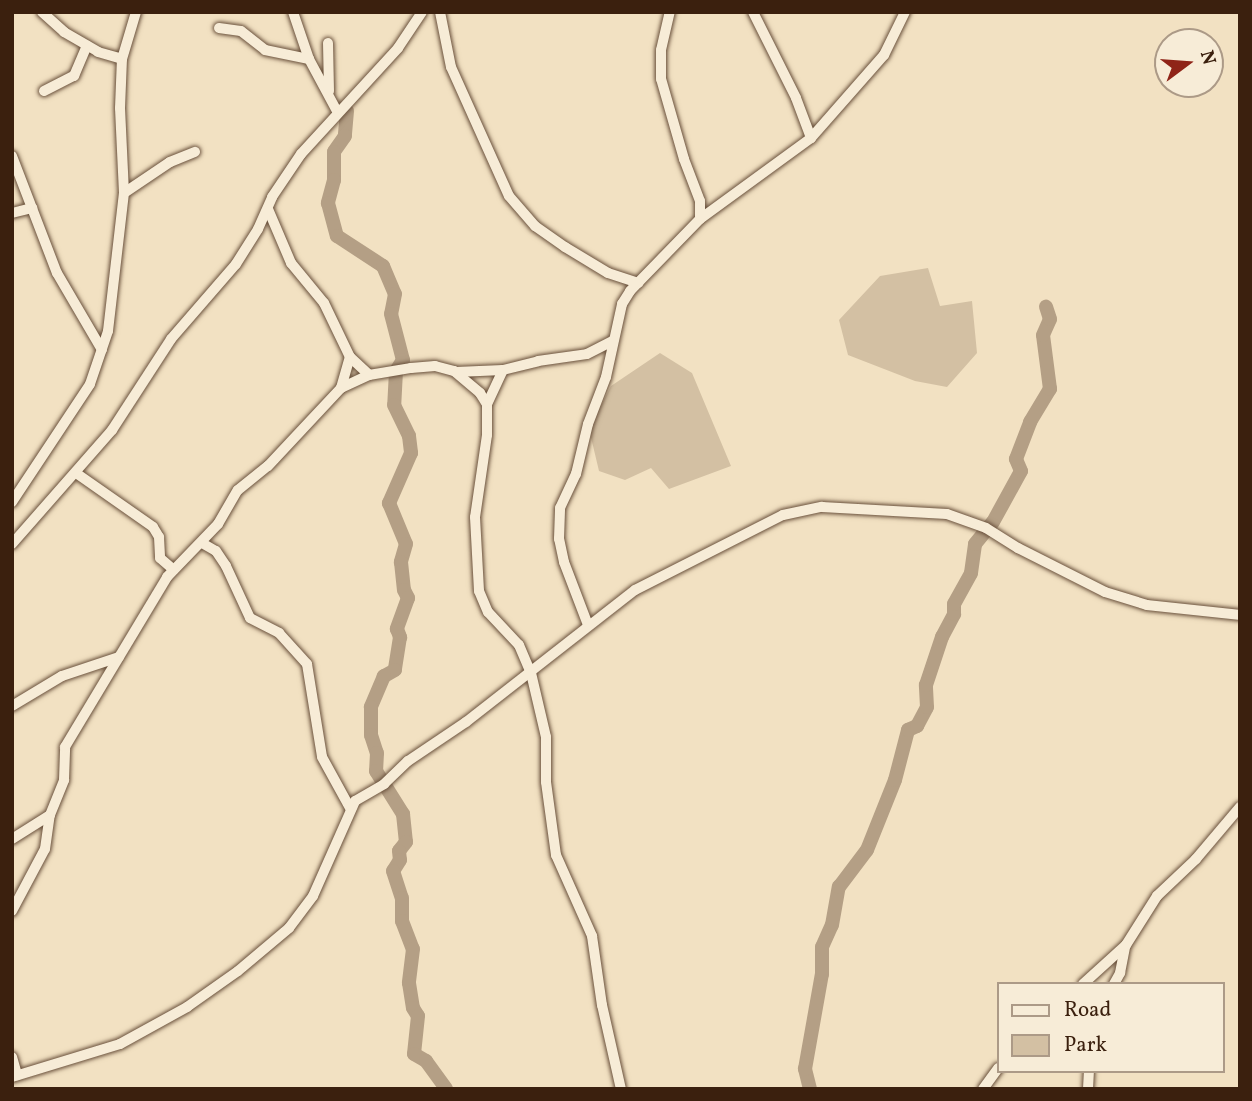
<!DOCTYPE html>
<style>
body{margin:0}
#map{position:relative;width:1252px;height:1101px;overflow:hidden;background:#f2e1c2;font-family:Vollkorn,serif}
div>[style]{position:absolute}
.green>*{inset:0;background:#d3c0a3}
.river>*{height:14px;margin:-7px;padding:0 7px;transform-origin:7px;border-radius:7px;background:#b49f85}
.roads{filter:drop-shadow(0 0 2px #69503b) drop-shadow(0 0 2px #69503b)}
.minor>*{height:10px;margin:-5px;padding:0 5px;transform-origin:5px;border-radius:5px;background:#f7ecd7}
span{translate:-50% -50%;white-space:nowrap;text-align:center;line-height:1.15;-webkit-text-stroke:7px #f7ecd7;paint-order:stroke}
.frame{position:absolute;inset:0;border:14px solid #3b200e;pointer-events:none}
.legend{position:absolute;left:997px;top:982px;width:228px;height:91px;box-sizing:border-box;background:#f7ecd7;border:2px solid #ac9a87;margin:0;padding:9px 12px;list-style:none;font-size:21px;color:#3b200e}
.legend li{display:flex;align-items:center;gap:14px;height:35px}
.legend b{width:35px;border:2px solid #ac9a87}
.north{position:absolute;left:1154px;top:28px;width:70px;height:70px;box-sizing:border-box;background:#f7ecd7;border:2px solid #ac9a87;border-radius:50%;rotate:74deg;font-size:19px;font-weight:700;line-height:28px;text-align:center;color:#3b200e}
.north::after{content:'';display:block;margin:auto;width:24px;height:32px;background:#8f2418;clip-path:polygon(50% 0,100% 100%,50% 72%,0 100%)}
</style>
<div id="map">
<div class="green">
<div style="clip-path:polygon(928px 268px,940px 306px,972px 301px,977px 353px,947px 387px,915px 381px,848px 355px,839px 320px,880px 276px)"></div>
<div style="clip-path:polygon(660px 353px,692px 373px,731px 466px,669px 489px,651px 468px,625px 480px,599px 471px,589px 429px,611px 386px)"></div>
</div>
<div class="river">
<div style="left:347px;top:111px;width:25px;rotate:95deg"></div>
<div style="left:345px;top:136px;width:19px;rotate:125deg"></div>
<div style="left:334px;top:152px;width:28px;rotate:90deg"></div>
<div style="left:334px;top:180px;width:24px;rotate:105deg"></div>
<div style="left:328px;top:203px;width:34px;rotate:75deg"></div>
<div style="left:337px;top:236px;width:55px;rotate:33.1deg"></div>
<div style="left:383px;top:266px;width:30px;rotate:67deg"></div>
<div style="left:395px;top:294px;width:20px;rotate:101deg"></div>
<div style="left:391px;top:314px;width:48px;rotate:75.4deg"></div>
<div style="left:403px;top:360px;width:13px;rotate:122deg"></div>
<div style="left:396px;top:371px;width:34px;rotate:93deg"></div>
<div style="left:394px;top:405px;width:34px;rotate:64deg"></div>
<div style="left:409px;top:436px;width:17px;rotate:83deg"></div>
<div style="left:411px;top:453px;width:55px;rotate:113.7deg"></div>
<div style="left:389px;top:503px;width:44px;rotate:67.5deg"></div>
<div style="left:406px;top:544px;width:19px;rotate:106deg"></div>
<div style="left:401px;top:562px;width:28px;rotate:84deg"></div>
<div style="left:404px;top:590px;width:9px;rotate:63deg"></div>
<div style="left:408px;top:598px;width:33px;rotate:110deg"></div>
<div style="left:397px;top:629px;width:9px;rotate:69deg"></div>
<div style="left:400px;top:637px;width:33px;rotate:99deg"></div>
<div style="left:395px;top:670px;width:13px;rotate:151deg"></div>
<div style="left:384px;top:676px;width:34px;rotate:113deg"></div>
<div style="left:371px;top:707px;width:28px;rotate:90deg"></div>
<div style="left:371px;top:735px;width:19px;rotate:72deg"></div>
<div style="left:377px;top:753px;width:18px;rotate:93deg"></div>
<div style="left:376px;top:771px;width:51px;rotate:57.9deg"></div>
<div style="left:403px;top:814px;width:28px;rotate:84deg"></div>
<div style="left:406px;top:842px;width:11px;rotate:128deg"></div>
<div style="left:399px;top:851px;width:9px;rotate:84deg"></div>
<div style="left:400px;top:860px;width:13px;rotate:122deg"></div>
<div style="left:393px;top:871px;width:28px;rotate:72deg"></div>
<div style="left:402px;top:898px;width:23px;rotate:90deg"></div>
<div style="left:402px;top:921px;width:30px;rotate:69deg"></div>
<div style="left:413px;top:949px;width:34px;rotate:97deg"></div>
<div style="left:409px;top:983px;width:25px;rotate:81deg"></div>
<div style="left:413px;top:1008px;width:9px;rotate:58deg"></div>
<div style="left:418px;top:1016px;width:38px;rotate:96deg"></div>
<div style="left:414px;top:1054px;width:14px;rotate:30deg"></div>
<div style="left:426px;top:1061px;width:34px;rotate:54deg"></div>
<div style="left:810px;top:1089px;width:21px;rotate:-104deg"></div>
<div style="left:805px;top:1069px;width:97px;rotate:-79.9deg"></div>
<div style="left:822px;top:974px;width:27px;rotate:-90deg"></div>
<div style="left:822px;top:947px;width:24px;rotate:-66deg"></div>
<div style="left:832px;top:925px;width:39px;rotate:-80deg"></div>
<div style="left:839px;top:887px;width:46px;rotate:-52.9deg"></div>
<div style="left:867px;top:850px;width:75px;rotate:-68.2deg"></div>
<div style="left:895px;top:780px;width:52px;rotate:-75.4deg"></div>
<div style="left:908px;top:730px;width:10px;rotate:-24deg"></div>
<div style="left:917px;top:726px;width:21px;rotate:-62deg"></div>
<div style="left:927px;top:707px;width:22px;rotate:-93deg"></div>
<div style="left:926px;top:685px;width:51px;rotate:-71.6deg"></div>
<div style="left:942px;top:637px;width:26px;rotate:-62deg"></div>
<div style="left:954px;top:614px;width:10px;rotate:-90deg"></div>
<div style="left:954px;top:604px;width:35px;rotate:-61deg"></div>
<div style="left:971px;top:573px;width:29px;rotate:-82deg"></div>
<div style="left:975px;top:544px;width:28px;rotate:-51deg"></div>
<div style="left:993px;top:522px;width:58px;rotate:-61.2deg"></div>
<div style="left:1021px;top:471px;width:13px;rotate:-113deg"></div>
<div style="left:1016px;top:459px;width:40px;rotate:-69deg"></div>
<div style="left:1030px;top:422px;width:39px;rotate:-59deg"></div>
<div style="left:1050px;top:389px;width:54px;rotate:-97.4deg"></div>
<div style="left:1043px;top:335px;width:17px;rotate:-66deg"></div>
<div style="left:1050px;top:319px;width:13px;rotate:-108deg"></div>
</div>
<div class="roads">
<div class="minor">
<div style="left:42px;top:12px;width:30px;rotate:42deg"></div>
<div style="left:64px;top:32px;width:39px;rotate:30deg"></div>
<div style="left:98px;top:52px;width:25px;rotate:16deg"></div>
<div style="left:293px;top:12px;width:50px;rotate:71.2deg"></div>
<div style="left:309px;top:59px;width:61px;rotate:61.8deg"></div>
<div style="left:440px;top:12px;width:56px;rotate:78.7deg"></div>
<div style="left:451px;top:67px;width:141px;rotate:65.8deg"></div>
<div style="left:509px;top:196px;width:40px;rotate:49deg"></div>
<div style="left:535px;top:226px;width:37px;rotate:35deg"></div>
<div style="left:565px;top:247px;width:50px;rotate:31.2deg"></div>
<div style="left:608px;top:273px;width:32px;rotate:18deg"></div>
<div style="left:753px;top:12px;width:96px;rotate:63.4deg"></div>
<div style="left:796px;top:98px;width:43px;rotate:69.4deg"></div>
<div style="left:219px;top:28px;width:22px;rotate:8deg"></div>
<div style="left:241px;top:31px;width:31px;rotate:38deg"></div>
<div style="left:265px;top:50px;width:45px;rotate:11.6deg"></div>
<div style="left:328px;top:43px;width:48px;rotate:88.8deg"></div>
<div style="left:44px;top:91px;width:34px;rotate:-27deg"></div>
<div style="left:74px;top:76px;width:33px;rotate:-67deg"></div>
<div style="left:12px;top:156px;width:125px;rotate:69deg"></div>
<div style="left:57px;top:273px;width:89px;rotate:59.7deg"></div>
<div style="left:124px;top:193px;width:55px;rotate:-34deg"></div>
<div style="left:170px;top:162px;width:27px;rotate:-22deg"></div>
<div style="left:268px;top:209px;width:59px;rotate:66.9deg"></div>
<div style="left:291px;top:263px;width:52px;rotate:50.5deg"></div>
<div style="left:324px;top:303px;width:60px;rotate:64.3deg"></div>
<div style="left:350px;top:357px;width:26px;rotate:43deg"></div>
<div style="left:12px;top:213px;width:21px;rotate:-14deg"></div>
<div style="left:700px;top:219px;width:137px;rotate:-36.1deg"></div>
<div style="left:811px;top:138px;width:111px;rotate:-48.7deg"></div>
<div style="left:884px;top:55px;width:48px;rotate:-64deg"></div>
<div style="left:503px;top:370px;width:36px;rotate:-14deg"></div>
<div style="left:538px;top:361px;width:49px;rotate:-8.1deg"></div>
<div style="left:587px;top:354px;width:28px;rotate:-27deg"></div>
<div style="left:456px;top:372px;width:47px;rotate:-2.4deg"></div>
<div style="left:503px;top:370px;width:38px;rotate:115deg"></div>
<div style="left:341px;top:388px;width:32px;rotate:-74deg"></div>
<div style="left:76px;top:473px;width:94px;rotate:35deg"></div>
<div style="left:153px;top:527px;width:12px;rotate:59deg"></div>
<div style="left:159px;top:537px;width:21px;rotate:87deg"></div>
<div style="left:160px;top:558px;width:18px;rotate:41deg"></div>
<div style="left:12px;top:502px;width:141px;rotate:-56.5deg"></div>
<div style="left:90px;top:384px;width:56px;rotate:-71.2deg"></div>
<div style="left:108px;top:331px;width:139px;rotate:-83.4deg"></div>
<div style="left:124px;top:193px;width:85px;rotate:-92.7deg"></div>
<div style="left:120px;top:108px;width:49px;rotate:-87.7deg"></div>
<div style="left:122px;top:59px;width:49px;rotate:-73.4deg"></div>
<div style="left:202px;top:543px;width:16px;rotate:30deg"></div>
<div style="left:216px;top:551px;width:18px;rotate:56deg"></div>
<div style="left:226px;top:566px;width:57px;rotate:65.2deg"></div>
<div style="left:250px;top:618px;width:33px;rotate:27deg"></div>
<div style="left:279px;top:633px;width:42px;rotate:47.9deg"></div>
<div style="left:307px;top:664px;width:94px;rotate:80.8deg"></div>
<div style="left:322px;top:757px;width:58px;rotate:61.2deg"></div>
<div style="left:12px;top:544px;width:152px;rotate:-48.7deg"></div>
<div style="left:112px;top:430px;width:108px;rotate:-57deg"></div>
<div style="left:171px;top:339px;width:99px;rotate:-49.1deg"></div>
<div style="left:236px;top:264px;width:41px;rotate:-57.8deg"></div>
<div style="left:258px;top:229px;width:35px;rotate:-66deg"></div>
<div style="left:272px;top:197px;width:52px;rotate:-56deg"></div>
<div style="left:301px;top:154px;width:144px;rotate:-47.5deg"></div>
<div style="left:398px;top:48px;width:43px;rotate:-56.3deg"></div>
<div style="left:588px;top:625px;width:67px;rotate:-110.9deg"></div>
<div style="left:564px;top:562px;width:24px;rotate:-102deg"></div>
<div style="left:559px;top:539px;width:31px;rotate:-88deg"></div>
<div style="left:560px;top:508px;width:38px;rotate:-65deg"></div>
<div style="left:576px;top:474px;width:51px;rotate:-76.5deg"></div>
<div style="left:588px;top:424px;width:50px;rotate:-69deg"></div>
<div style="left:606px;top:377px;width:75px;rotate:-77.6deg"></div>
<div style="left:622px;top:304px;width:15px;rotate:-58deg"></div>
<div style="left:630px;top:291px;width:100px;rotate:-45.8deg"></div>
<div style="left:700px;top:219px;width:18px;rotate:-90deg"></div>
<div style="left:700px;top:201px;width:45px;rotate:-110.9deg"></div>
<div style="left:684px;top:159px;width:83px;rotate:-106deg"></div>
<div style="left:661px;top:79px;width:29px;rotate:-90deg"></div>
<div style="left:661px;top:50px;width:39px;rotate:-77deg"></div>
<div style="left:12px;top:706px;width:58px;rotate:-31deg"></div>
<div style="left:62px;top:676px;width:60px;rotate:-18.4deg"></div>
<div style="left:12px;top:839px;width:45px;rotate:-32.3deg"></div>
<div style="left:12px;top:911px;width:70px;rotate:-62deg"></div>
<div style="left:45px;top:849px;width:34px;rotate:-82deg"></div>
<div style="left:50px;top:815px;width:38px;rotate:-68deg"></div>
<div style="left:64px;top:780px;width:33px;rotate:-88deg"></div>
<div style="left:65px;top:747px;width:198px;rotate:-59deg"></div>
<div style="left:167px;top:577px;width:74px;rotate:-46.1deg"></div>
<div style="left:218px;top:524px;width:39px;rotate:-60deg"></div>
<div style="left:238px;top:490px;width:38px;rotate:-39deg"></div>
<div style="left:268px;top:466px;width:107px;rotate:-46.9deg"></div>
<div style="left:341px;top:388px;width:31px;rotate:-25deg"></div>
<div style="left:369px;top:375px;width:43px;rotate:-9.5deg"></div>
<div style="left:411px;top:368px;width:24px;rotate:-5deg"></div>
<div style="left:435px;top:366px;width:20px;rotate:15deg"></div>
<div style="left:454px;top:371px;width:34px;rotate:40deg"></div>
<div style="left:480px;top:393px;width:13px;rotate:58deg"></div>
<div style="left:487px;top:404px;width:31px;rotate:90deg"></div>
<div style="left:487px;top:435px;width:83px;rotate:98.3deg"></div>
<div style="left:475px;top:517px;width:74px;rotate:86.9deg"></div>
<div style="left:479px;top:591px;width:23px;rotate:67deg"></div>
<div style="left:488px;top:612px;width:45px;rotate:46.8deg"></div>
<div style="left:519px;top:645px;width:30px;rotate:67deg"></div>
<div style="left:531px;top:673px;width:66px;rotate:76.8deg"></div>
<div style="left:546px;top:737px;width:45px;rotate:90deg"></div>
<div style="left:546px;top:782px;width:74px;rotate:82.2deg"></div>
<div style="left:556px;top:855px;width:89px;rotate:66deg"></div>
<div style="left:592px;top:936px;width:70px;rotate:81.8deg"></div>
<div style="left:602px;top:1005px;width:86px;rotate:77.3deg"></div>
<div style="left:1083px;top:984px;width:58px;rotate:-42.2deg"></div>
<div style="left:1126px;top:945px;width:58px;rotate:-57.7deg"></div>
<div style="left:1157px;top:896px;width:54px;rotate:-43.5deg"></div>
<div style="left:1196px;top:859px;width:68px;rotate:-49.8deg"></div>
<div style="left:1114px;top:984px;width:13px;rotate:-61deg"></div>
<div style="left:1120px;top:973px;width:26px;rotate:-79deg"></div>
<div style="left:12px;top:1057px;width:19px;rotate:74deg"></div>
<div style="left:12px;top:1077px;width:113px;rotate:-17deg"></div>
<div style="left:120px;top:1044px;width:77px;rotate:-28.9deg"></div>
<div style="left:187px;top:1007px;width:62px;rotate:-35.2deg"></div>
<div style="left:238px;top:971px;width:67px;rotate:-40.1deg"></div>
<div style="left:289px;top:928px;width:40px;rotate:-53deg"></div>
<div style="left:313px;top:896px;width:104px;rotate:-66.1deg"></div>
<div style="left:355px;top:801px;width:34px;rotate:-30deg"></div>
<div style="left:384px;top:784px;width:33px;rotate:-44deg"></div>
<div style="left:408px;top:761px;width:70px;rotate:-33.9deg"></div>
<div style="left:466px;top:722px;width:214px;rotate:-38deg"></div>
<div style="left:635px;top:590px;width:166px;rotate:-26.9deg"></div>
<div style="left:783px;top:515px;width:40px;rotate:-12deg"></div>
<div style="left:822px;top:507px;width:125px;rotate:3.2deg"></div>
<div style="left:947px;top:514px;width:41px;rotate:19.7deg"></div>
<div style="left:986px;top:528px;width:38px;rotate:32deg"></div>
<div style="left:1018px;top:548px;width:97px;rotate:26.8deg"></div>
<div style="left:1105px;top:592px;width:44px;rotate:17.2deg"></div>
<div style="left:1147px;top:605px;width:94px;rotate:6.1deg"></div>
<div style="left:983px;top:1089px;width:26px;rotate:-54deg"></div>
<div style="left:1088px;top:1089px;width:18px;rotate:-87deg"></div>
</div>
</div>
<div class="frame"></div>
<ul class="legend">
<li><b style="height:9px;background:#f7ecd7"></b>Road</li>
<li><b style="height:19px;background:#d3c0a3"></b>Park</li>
</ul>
<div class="north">N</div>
</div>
